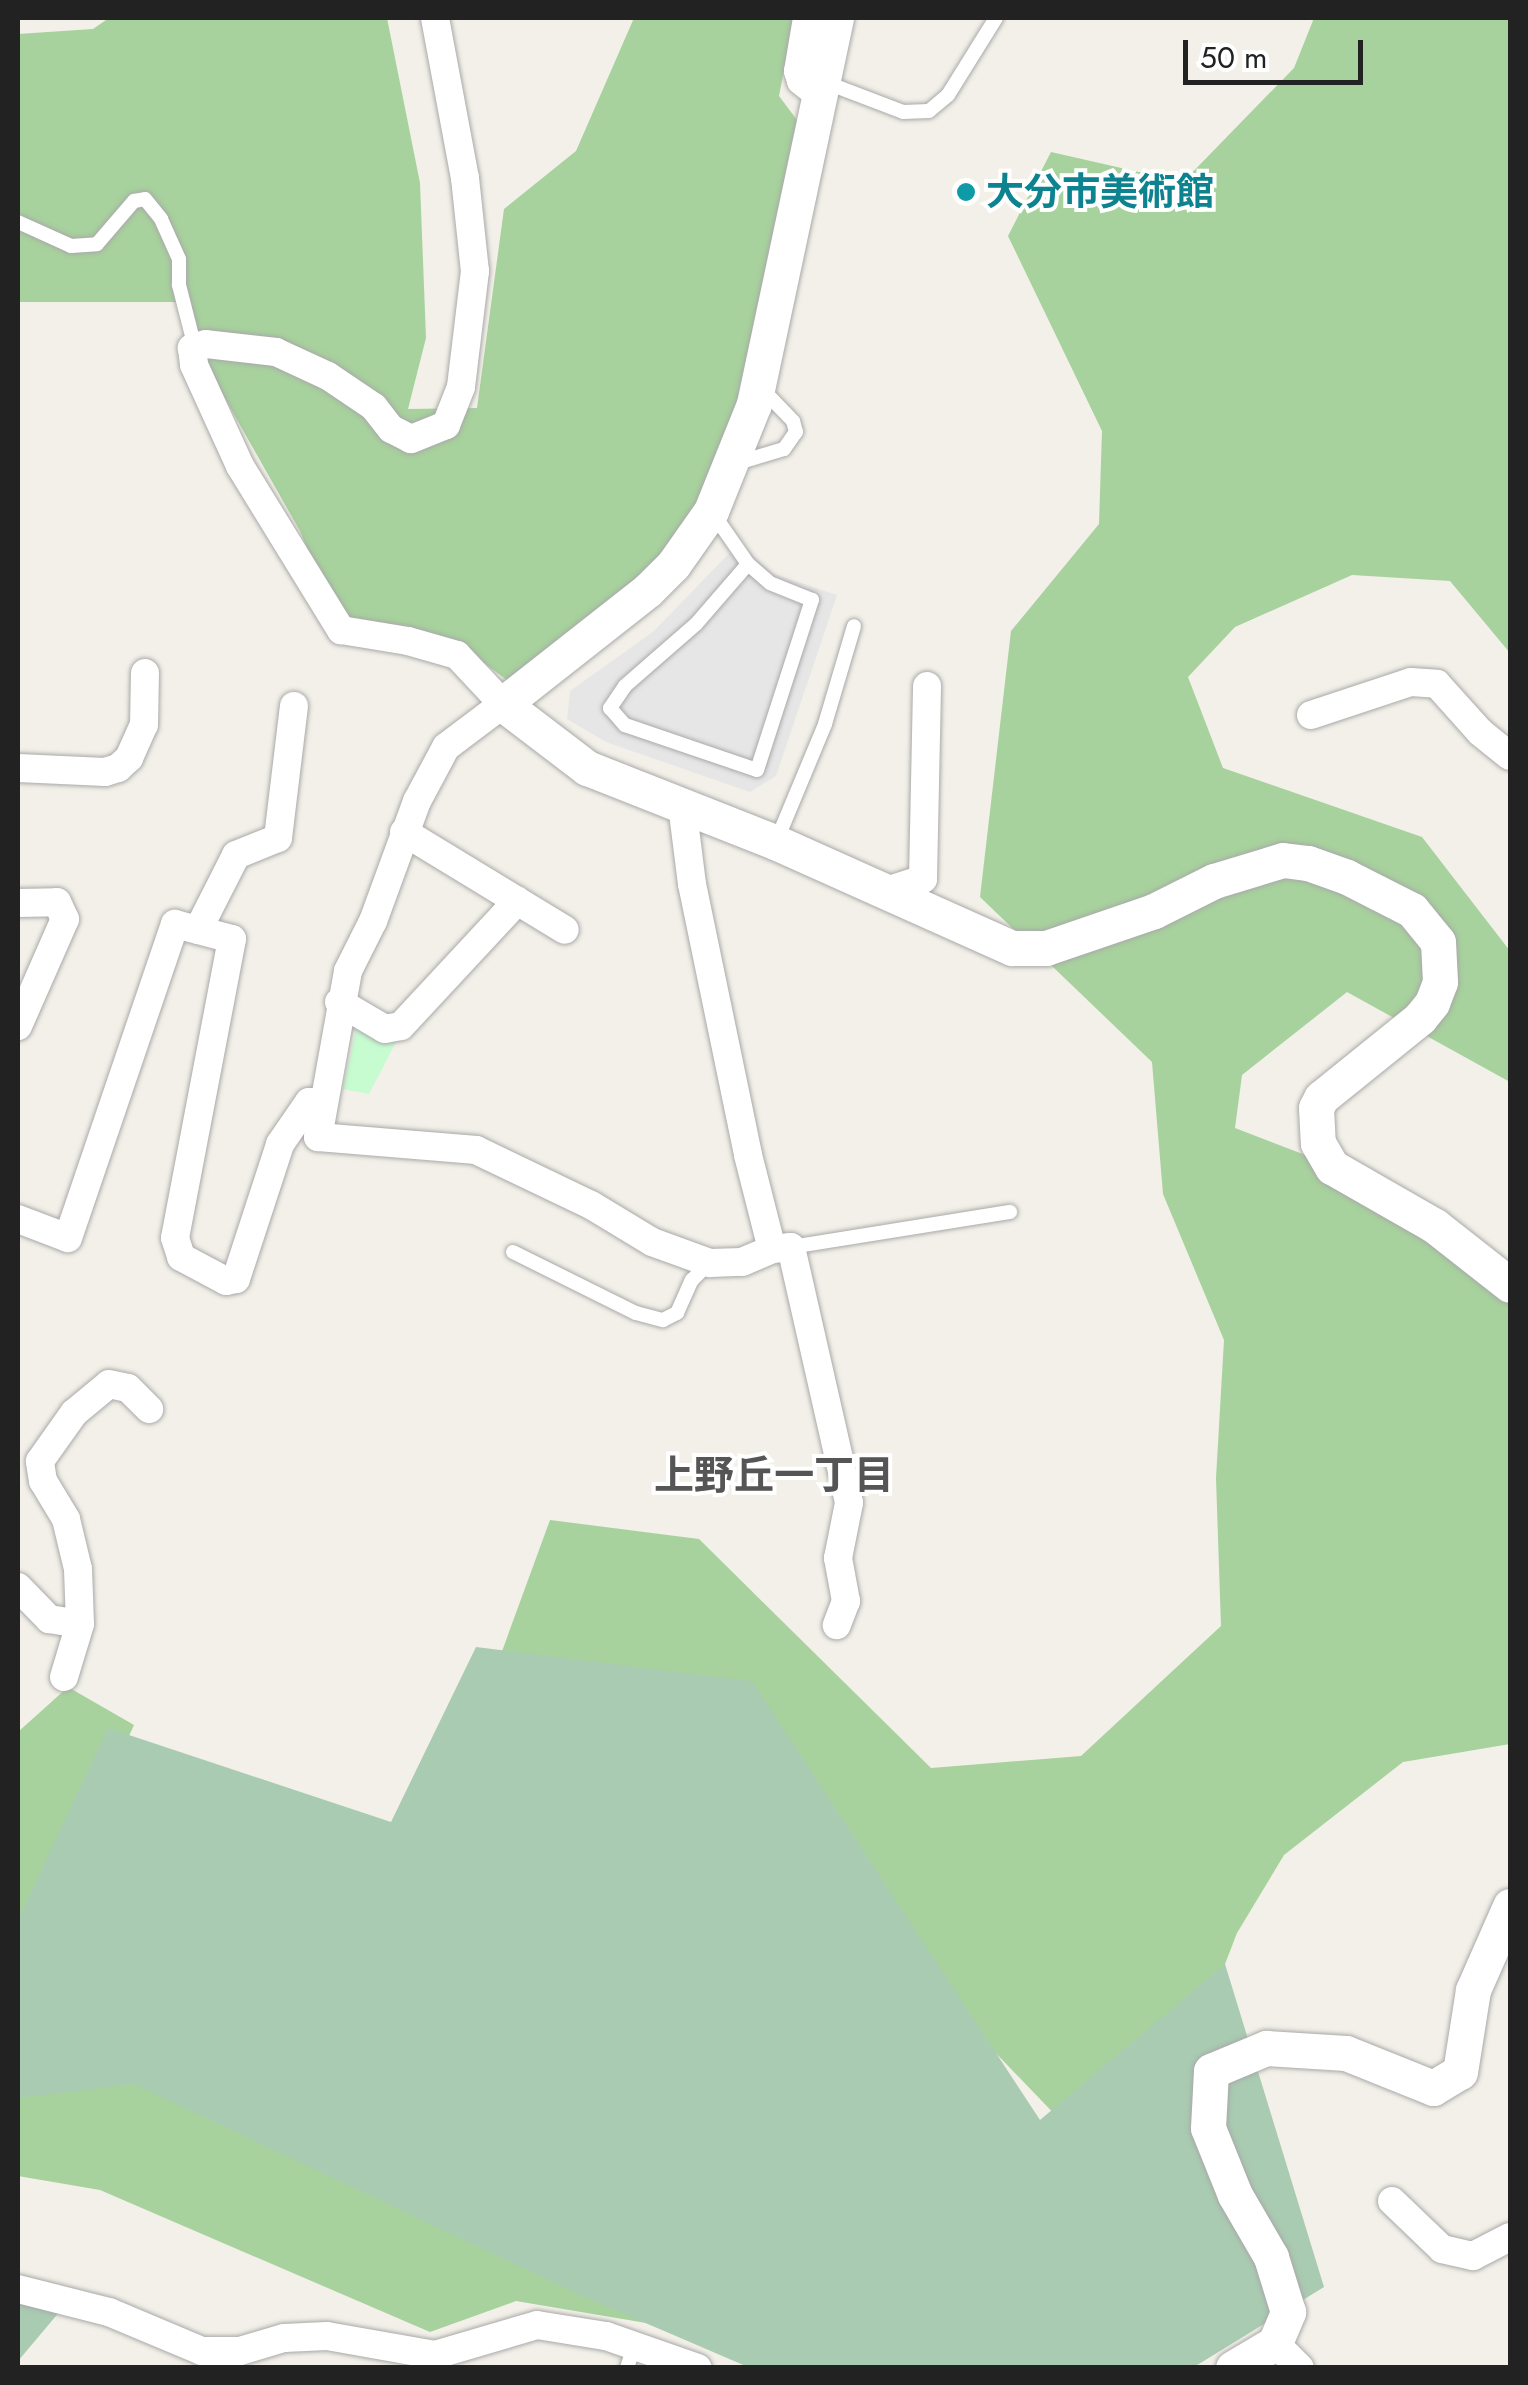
<!DOCTYPE html>
<meta charset="utf-8">
<style>
body{margin:0}
#map{position:relative;width:1528px;height:2385px;overflow:hidden;background:#f2f0e8;font-family:Jost,"Noto Sans JP",sans-serif}
div>[style]{position:absolute}
.forest>*{inset:0;background:#a7d19d}
.cemetery>*{inset:0;background:#a9cbb1}
.park>*{inset:0;background:#c7fbd0}
.parking>*{inset:0;background:#e6e6e6}
.roads{filter:drop-shadow(0 0 2px #a9a9a9) drop-shadow(0 0 2px #a9a9a9)}
.service>*{height:14px;margin:-7px;padding:0 7px;transform-origin:7px;border-radius:7px;background:#fff}
.minor>*{height:28px;margin:-14px;padding:0 14px;transform-origin:14px;border-radius:14px;background:#fff}
.tertiary>*{height:35px;margin:-17.5px;padding:0 17.5px;transform-origin:17.5px;border-radius:17.5px;background:#fff}
.dots>*{width:28px;height:28px;translate:-50% -50%;box-sizing:border-box;border:5px solid #fff;border-radius:50%}
span{translate:-50% -50%;white-space:nowrap;text-align:center;line-height:1.15;-webkit-text-stroke:8px #fff;paint-order:stroke}
.culture-label{font-size:38px;color:#0d838f;font-weight:700}
.left{translate:0 -50%;text-align:left}
.neighbourhood-label{font-size:40px;color:#555;font-weight:700}
.frame{position:absolute;inset:0;border:20px solid #222;pointer-events:none}
.scale{position:absolute;left:1183px;top:40px;width:180px;height:45px;box-sizing:border-box;border:5px solid #222;border-top:0;padding-left:12px;font-size:30px;line-height:35px;white-space:nowrap;color:#222;-webkit-text-stroke:8px #fff;paint-order:stroke}
</style>
<div id="map">
<div class="forest">
<div style="clip-path:polygon(109px 18px,387px 18px,420px 183px,426px 338px,408px 409px,477px 408px,504px 209px,576px 151px,634px 18px,794px 18px,779px 96px,800px 124px,744px 402px,702px 508px,648px 577px,512px 684px,455px 641px,360px 623px,331px 607px,300px 531px,205px 363px,190px 302px,18px 302px,18px 34px,93px 29px)"></div>
<div style="clip-path:polygon(1314px 18px,1510px 18px,1510px 653px,1450px 581px,1352px 575px,1235px 627px,1188px 677px,1223px 768px,1422px 837px,1510px 951px,1510px 1082px,1347px 992px,1242px 1075px,1235px 1128px,1404px 1193px,1510px 1268px,1510px 1744px,1403px 1762px,1284px 1855px,1237px 1933px,1135px 2198px,990px 2047px,658px 2325px,516px 2301px,430px 2332px,100px 2190px,18px 2176px,18px 1732px,68px 1687px,134px 1725px,19px 1978px,577px 2190px,486px 1695px,550px 1520px,699px 1539px,931px 1768px,1081px 1756px,1221px 1626px,1216px 1478px,1224px 1340px,1163px 1194px,1152px 1062px,980px 897px,1011px 631px,1099px 524px,1102px 431px,1008px 236px,1051px 152px,1183px 182px,1294px 68px)"></div>
</div>
<div class="cemetery">
<div style="clip-path:polygon(476px 1647px,752px 1681px,1040px 2120px,1225px 1964px,1324px 2287px,1194px 2367px,748px 2367px,578px 2294px,134px 2084px,18px 2098px,18px 1920px,108px 1728px,391px 1822px)"></div>
<div style="clip-path:polygon(18px 2300px,61px 2310px,18px 2361px)"></div>
</div>
<div class="park">
<div style="clip-path:polygon(357px 1024px,396px 1042px,369px 1094px,343px 1089px)"></div>
</div>
<div class="parking">
<div style="clip-path:polygon(739px 543px,774px 574px,837px 595px,776px 776px,750px 792px,606px 742px,567px 719px,570px 691px,654px 631px)"></div>
</div>
<div class="roads">
<div class="service">
<div style="left:822px;top:81px;width:87px;rotate:20.9deg"></div>
<div style="left:903px;top:112px;width:26px;rotate:-2deg"></div>
<div style="left:929px;top:111px;width:25px;rotate:-40deg"></div>
<div style="left:948px;top:95px;width:91px;rotate:-58.1deg"></div>
<div style="left:18px;top:222px;width:58px;rotate:24.4deg"></div>
<div style="left:71px;top:246px;width:26px;rotate:-4deg"></div>
<div style="left:97px;top:244px;width:57px;rotate:-49.3deg"></div>
<div style="left:134px;top:201px;width:11px;rotate:-10deg"></div>
<div style="left:145px;top:199px;width:26px;rotate:51deg"></div>
<div style="left:161px;top:219px;width:44px;rotate:65.8deg"></div>
<div style="left:179px;top:259px;width:26px;rotate:90deg"></div>
<div style="left:179px;top:285px;width:65px;rotate:75.7deg"></div>
<div style="left:734px;top:464px;width:52px;rotate:-16.7deg"></div>
<div style="left:784px;top:449px;width:21px;rotate:-55deg"></div>
<div style="left:796px;top:432px;width:11px;rotate:-105deg"></div>
<div style="left:793px;top:421px;width:45px;rotate:-134.1deg"></div>
<div style="left:712px;top:512px;width:63px;rotate:55.3deg"></div>
<div style="left:748px;top:564px;width:79px;rotate:130.9deg"></div>
<div style="left:696px;top:624px;width:94px;rotate:138.9deg"></div>
<div style="left:625px;top:686px;width:27px;rotate:124deg"></div>
<div style="left:610px;top:708px;width:23px;rotate:49deg"></div>
<div style="left:625px;top:725px;width:139px;rotate:18.8deg"></div>
<div style="left:757px;top:770px;width:179px;rotate:-72.1deg"></div>
<div style="left:812px;top:600px;width:45px;rotate:-158deg"></div>
<div style="left:770px;top:583px;width:29px;rotate:-139deg"></div>
<div style="left:776px;top:842px;width:128px;rotate:-67.4deg"></div>
<div style="left:825px;top:724px;width:102px;rotate:-73.5deg"></div>
<div style="left:791px;top:1247px;width:222px;rotate:-9.1deg"></div>
<div style="left:513px;top:1252px;width:137px;rotate:26.4deg"></div>
<div style="left:636px;top:1313px;width:28px;rotate:15deg"></div>
<div style="left:663px;top:1320px;width:16px;rotate:-27deg"></div>
<div style="left:677px;top:1313px;width:36px;rotate:-66deg"></div>
<div style="left:692px;top:1280px;width:24px;rotate:-45deg"></div>
<div style="left:627px;top:2368px;width:23px;rotate:-72deg"></div>
</div>
<div class="minor">
<div style="left:435px;top:18px;width:163px;rotate:79.4deg"></div>
<div style="left:465px;top:178px;width:94px;rotate:83.9deg"></div>
<div style="left:475px;top:271px;width:117px;rotate:96.9deg"></div>
<div style="left:461px;top:387px;width:41px;rotate:111.5deg"></div>
<div style="left:446px;top:425px;width:38px;rotate:158deg"></div>
<div style="left:411px;top:439px;width:22px;rotate:-153deg"></div>
<div style="left:391px;top:429px;width:28px;rotate:-128deg"></div>
<div style="left:374px;top:407px;width:55px;rotate:-146deg"></div>
<div style="left:328px;top:376px;width:57px;rotate:-155.2deg"></div>
<div style="left:276px;top:352px;width:70px;rotate:-173.5deg"></div>
<div style="left:206px;top:344px;width:15px;rotate:164deg"></div>
<div style="left:192px;top:348px;width:17px;rotate:83deg"></div>
<div style="left:194px;top:365px;width:111px;rotate:65.5deg"></div>
<div style="left:240px;top:466px;width:193px;rotate:58.4deg"></div>
<div style="left:341px;top:630px;width:68px;rotate:9.3deg"></div>
<div style="left:408px;top:641px;width:51px;rotate:15.9deg"></div>
<div style="left:457px;top:655px;width:67px;rotate:46.8deg"></div>
<div style="left:503px;top:704px;width:71px;rotate:143deg"></div>
<div style="left:446px;top:747px;width:61px;rotate:118.2deg"></div>
<div style="left:417px;top:801px;width:128px;rotate:110.1deg"></div>
<div style="left:373px;top:921px;width:56px;rotate:116.6deg"></div>
<div style="left:348px;top:971px;width:169px;rotate:100.2deg"></div>
<div style="left:318px;top:1137px;width:159px;rotate:4.7deg"></div>
<div style="left:476px;top:1150px;width:127px;rotate:25.6deg"></div>
<div style="left:591px;top:1205px;width:71px;rotate:31.2deg"></div>
<div style="left:652px;top:1242px;width:62px;rotate:19.9deg"></div>
<div style="left:710px;top:1263px;width:32px;rotate:-2deg"></div>
<div style="left:742px;top:1262px;width:33px;rotate:-23deg"></div>
<div style="left:807px;top:18px;width:54px;rotate:99.6deg"></div>
<div style="left:798px;top:71px;width:10px;rotate:73deg"></div>
<div style="left:801px;top:81px;width:23px;rotate:38deg"></div>
<div style="left:1311px;top:715px;width:105px;rotate:-18.3deg"></div>
<div style="left:1411px;top:682px;width:26px;rotate:4deg"></div>
<div style="left:1437px;top:684px;width:64px;rotate:48.1deg"></div>
<div style="left:1480px;top:732px;width:38px;rotate:39deg"></div>
<div style="left:18px;top:768px;width:87px;rotate:2.6deg"></div>
<div style="left:105px;top:772px;width:14px;rotate:-17deg"></div>
<div style="left:118px;top:768px;width:15px;rotate:-42deg"></div>
<div style="left:129px;top:758px;width:36px;rotate:-66deg"></div>
<div style="left:144px;top:725px;width:52px;rotate:-88.9deg"></div>
<div style="left:682px;top:805px;width:80px;rotate:82.8deg"></div>
<div style="left:692px;top:884px;width:277px;rotate:78.3deg"></div>
<div style="left:748px;top:1155px;width:97px;rotate:75.7deg"></div>
<div style="left:772px;top:1249px;width:19px;rotate:-6deg"></div>
<div style="left:791px;top:1247px;width:262px;rotate:77.2deg"></div>
<div style="left:849px;top:1503px;width:56px;rotate:101.3deg"></div>
<div style="left:838px;top:1558px;width:44px;rotate:79.5deg"></div>
<div style="left:846px;top:1601px;width:26px;rotate:111deg"></div>
<div style="left:404px;top:832px;width:188px;rotate:31.3deg"></div>
<div style="left:886px;top:891px;width:39px;rotate:-18deg"></div>
<div style="left:923px;top:879px;width:193px;rotate:-88.8deg"></div>
<div style="left:18px;top:903px;width:39px;rotate:-1deg"></div>
<div style="left:57px;top:902px;width:19px;rotate:65deg"></div>
<div style="left:65px;top:919px;width:117px;rotate:113.7deg"></div>
<div style="left:198px;top:930px;width:84px;rotate:-63.1deg"></div>
<div style="left:236px;top:855px;width:45px;rotate:-22deg"></div>
<div style="left:278px;top:838px;width:133px;rotate:-83.1deg"></div>
<div style="left:339px;top:1002px;width:53px;rotate:30.4deg"></div>
<div style="left:385px;top:1029px;width:16px;rotate:-11deg"></div>
<div style="left:401px;top:1026px;width:171px;rotate:-47.1deg"></div>
<div style="left:18px;top:1219px;width:53px;rotate:20.8deg"></div>
<div style="left:68px;top:1238px;width:332px;rotate:-71.2deg"></div>
<div style="left:175px;top:924px;width:59px;rotate:14.7deg"></div>
<div style="left:232px;top:939px;width:304px;rotate:100.8deg"></div>
<div style="left:175px;top:1238px;width:20px;rotate:72deg"></div>
<div style="left:181px;top:1257px;width:51px;rotate:28.1deg"></div>
<div style="left:226px;top:1281px;width:10px;rotate:-11deg"></div>
<div style="left:236px;top:1279px;width:142px;rotate:-71.9deg"></div>
<div style="left:280px;top:1144px;width:51px;rotate:-55.4deg"></div>
<div style="left:309px;top:1102px;width:13px"></div>
<div style="left:18px;top:1587px;width:45px;rotate:45.9deg"></div>
<div style="left:49px;top:1619px;width:31px;rotate:9deg"></div>
<div style="left:64px;top:1677px;width:55px;rotate:-73.2deg"></div>
<div style="left:80px;top:1624px;width:55px;rotate:-92.1deg"></div>
<div style="left:78px;top:1569px;width:51px;rotate:-103.5deg"></div>
<div style="left:66px;top:1519px;width:44px;rotate:-121.2deg"></div>
<div style="left:43px;top:1481px;width:20px;rotate:-99deg"></div>
<div style="left:40px;top:1461px;width:59px;rotate:-54.7deg"></div>
<div style="left:74px;top:1413px;width:45px;rotate:-39.6deg"></div>
<div style="left:109px;top:1384px;width:19px;rotate:12deg"></div>
<div style="left:128px;top:1388px;width:30px;rotate:45deg"></div>
<div style="left:1392px;top:2201px;width:69px;rotate:43.8deg"></div>
<div style="left:1442px;top:2249px;width:32px;rotate:13deg"></div>
<div style="left:1473px;top:2256px;width:42px;rotate:-27.2deg"></div>
<div style="left:18px;top:2289px;width:94px;rotate:14.2deg"></div>
<div style="left:109px;top:2312px;width:101px;rotate:22.8deg"></div>
<div style="left:202px;top:2351px;width:38px"></div>
<div style="left:240px;top:2351px;width:46px;rotate:-16.5deg"></div>
<div style="left:284px;top:2338px;width:43px;rotate:-2.7deg"></div>
<div style="left:327px;top:2336px;width:110px;rotate:10deg"></div>
<div style="left:1275px;top:2343px;width:35px;rotate:45deg"></div>
<div style="left:433px;top:2368px;width:13px;rotate:-81deg"></div>
<div style="left:435px;top:2355px;width:106px;rotate:-16.4deg"></div>
<div style="left:537px;top:2325px;width:70px;rotate:9.1deg"></div>
<div style="left:606px;top:2336px;width:97px;rotate:19.2deg"></div>
</div>
<div class="tertiary">
<div style="left:836px;top:18px;width:395px;rotate:102deg"></div>
<div style="left:754px;top:404px;width:115px;rotate:111.9deg"></div>
<div style="left:711px;top:511px;width:66px;rotate:125.1deg"></div>
<div style="left:673px;top:565px;width:35px;rotate:135deg"></div>
<div style="left:648px;top:590px;width:184px;rotate:141.8deg"></div>
<div style="left:503px;top:704px;width:106px;rotate:37.3deg"></div>
<div style="left:587px;top:768px;width:202px;rotate:21.5deg"></div>
<div style="left:775px;top:842px;width:260px;rotate:24.1deg"></div>
<div style="left:1012px;top:948px;width:34px"></div>
<div style="left:1046px;top:948px;width:114px;rotate:-18.9deg"></div>
<div style="left:1154px;top:911px;width:67px;rotate:-26.6deg"></div>
<div style="left:1214px;top:881px;width:72px;rotate:-16.9deg"></div>
<div style="left:1283px;top:860px;width:25px;rotate:7deg"></div>
<div style="left:1308px;top:863px;width:41px;rotate:19.7deg"></div>
<div style="left:1347px;top:877px;width:73px;rotate:26.9deg"></div>
<div style="left:1412px;top:910px;width:41px;rotate:50.9deg"></div>
<div style="left:1438px;top:942px;width:40px;rotate:87.1deg"></div>
<div style="left:1440px;top:982px;width:22px;rotate:111deg"></div>
<div style="left:1432px;top:1003px;width:19px;rotate:129deg"></div>
<div style="left:1420px;top:1018px;width:127px;rotate:141.1deg"></div>
<div style="left:1321px;top:1098px;width:11px;rotate:117deg"></div>
<div style="left:1316px;top:1108px;width:35px;rotate:87deg"></div>
<div style="left:1318px;top:1143px;width:28px;rotate:60deg"></div>
<div style="left:1332px;top:1167px;width:119px;rotate:29.8deg"></div>
<div style="left:1435px;top:1226px;width:95px;rotate:38.2deg"></div>
<div style="left:1233px;top:2368px;width:49px;rotate:-30.8deg"></div>
<div style="left:1275px;top:2343px;width:34px;rotate:-67deg"></div>
<div style="left:1288px;top:2312px;width:58px;rotate:-107.2deg"></div>
<div style="left:1271px;top:2257px;width:72px;rotate:-120.1deg"></div>
<div style="left:1235px;top:2195px;width:72px;rotate:-111.9deg"></div>
<div style="left:1208px;top:2128px;width:57px;rotate:-87deg"></div>
<div style="left:1211px;top:2071px;width:60px;rotate:-22.7deg"></div>
<div style="left:1266px;top:2048px;width:80px;rotate:3.6deg"></div>
<div style="left:1346px;top:2053px;width:94px;rotate:21.9deg"></div>
<div style="left:1433px;top:2088px;width:31px;rotate:-31deg"></div>
<div style="left:1460px;top:2072px;width:83px;rotate:-81deg"></div>
<div style="left:1473px;top:1990px;width:92px;rotate:-66.2deg"></div>
</div>
</div>
<div class="dots">
<div style="left:966px;top:192px;background:#0f9aa8"></div>
</div>
<div class="culture-label">
<span class="left" style="left:986px;top:192px">大分市美術館</span>
</div>
<div class="neighbourhood-label">
<span style="left:774px;top:1475px">上野丘一丁目</span>
</div>
<div class="frame"></div>
<div class="scale">50 m</div>
</div>
